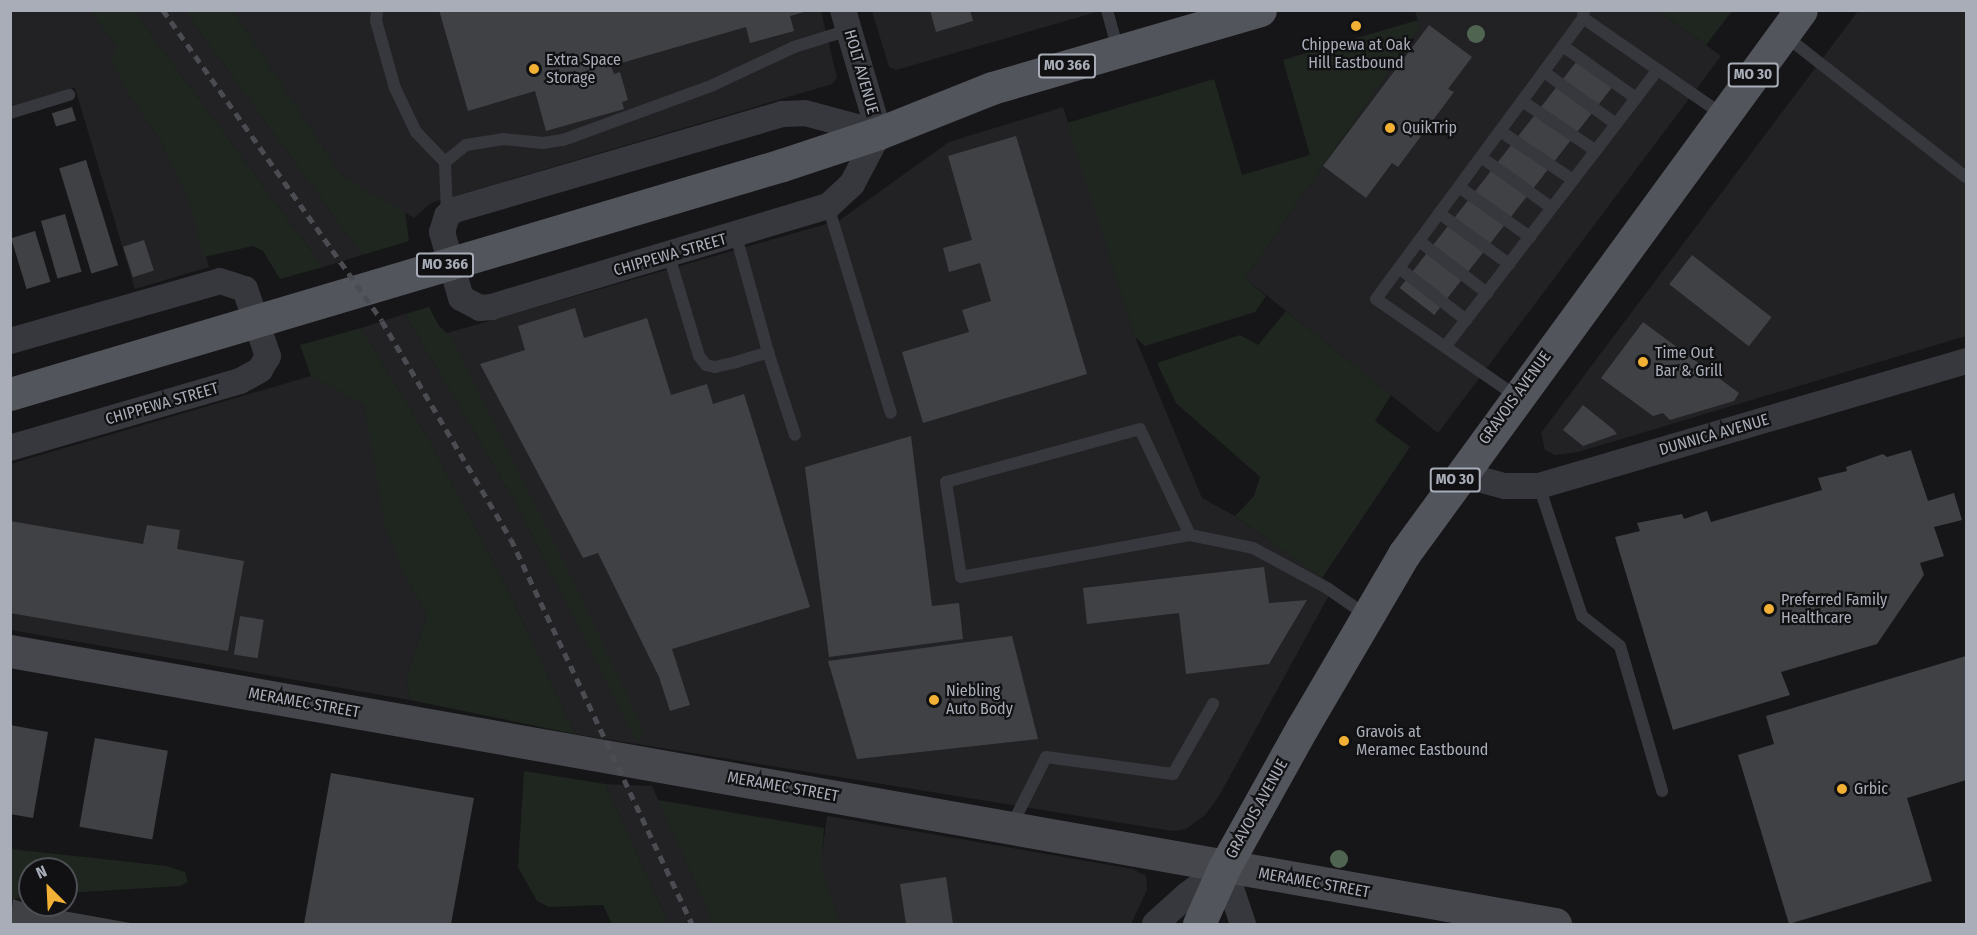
<!DOCTYPE html>
<style>
body{margin:0}
#map{position:relative;width:1977px;height:935px;overflow:hidden;background:#161618;font-family:"Fira Sans Condensed",sans-serif}
div>[style]{position:absolute}
.built>*{inset:0;background:#222225}
.green>*{inset:0;background:#1e261f}
.building>*{inset:0;background:#404145;transform-origin:0 0}
.lane>*{height:12px;margin:-6px;padding:0 6px;transform-origin:6px;border-radius:6px;background:#37383d}
.street>*{height:26px;margin:-13px;padding:0 13px;transform-origin:13px;border-radius:13px;background:#37383d}
.secondary>*{height:33px;margin:-16.5px;padding:0 16.5px;transform-origin:16.5px;border-radius:16.5px;background:#45474d}
.primary>*{height:33px;margin:-16.5px;padding:0 16.5px;transform-origin:16.5px;border-radius:16.5px;background:#53555c}
.rail>*{height:4.5px;margin-top:-2.25px;transform-origin:0;background:repeating-linear-gradient(90deg,#4a4c52 0 8px,transparent 0 14px)}
.trees>*{width:18px;height:18px;margin:-9px;border-radius:50%;background:#506452}
.dots>*{width:16px;height:16px;translate:-50% -50%;box-sizing:border-box;border:3px solid #111113;border-radius:50%}
span{translate:-50% -50%;white-space:nowrap;text-align:center;line-height:1.15;-webkit-text-stroke:4.5px #111113;paint-order:stroke}
.shield-label span{padding:2px 4px;background:#111113;border:2px solid;border-radius:4px;-webkit-text-stroke-width:0}
.shield-label{font-size:15px;color:#a8adb8;font-weight:700}
.poi-label{font-size:16px;color:#a8adb8}
.left{translate:0 -50%;text-align:left}
.street-label{font-size:16px;color:#a8adb8}
.frame{position:absolute;inset:0;border:12px solid #a8adb8;pointer-events:none}
.north{position:absolute;left:18px;top:857px;width:60px;height:60px;box-sizing:border-box;background:#111113;border:2px solid #4d4f55;border-radius:50%;rotate:336deg;font-size:16px;font-weight:700;line-height:24px;text-align:center;color:#a8adb8}
.north::after{content:'';display:block;margin:auto;width:21px;height:27px;background:#f2b134;clip-path:polygon(50% 0,100% 100%,50% 72%,0 100%)}
</style>
<div id="map">
<div class="built">
<div style="clip-path:polygon(11px 11px,90px 11px,118px 47px,128px 94px,161px 142px,190px 203px,209px 267px,135px 289px,75px 88px,11px 107px)"></div>
<div style="clip-path:polygon(134px 11px,185px 11px,362px 255px,323px 267px)"></div>
<div style="clip-path:polygon(233px 11px,821px 11px,837px 78px,832px 84px,431px 203px,414px 218px,343px 177px)"></div>
<div style="clip-path:polygon(872px 11px,1100px 11px,896px 70px,889px 67px)"></div>
<div style="clip-path:polygon(1415px 11px,1659px 11px,1721px 56px,1438px 433px,1245px 278px,1420px 27px)"></div>
<div style="clip-path:polygon(1858px 11px,1966px 11px,1966px 336px,1578px 452px,1555px 455px,1545px 450px,1541px 433px)"></div>
<div style="clip-path:polygon(1063px 107px,1135px 337px,1202px 498px,1235px 516px,1334px 586px,1219px 796px,1205px 815px,1186px 829px,1172px 831px,575px 734px,506px 586px,429px 440px,361px 328px,405px 314px,514px 500px,638px 743px,447px 333px,840px 220px,949px 142px)"></div>
<div style="clip-path:polygon(311px 376px,364px 405px,403px 573px,427px 615px,406px 679px,410px 700px,11px 630px,10px 464px)"></div>
<div style="clip-path:polygon(605px 784px,652px 786px,714px 924px,669px 924px)"></div>
<div style="clip-path:polygon(827px 816px,1133px 869px,1146px 876px,1147px 890px,1131px 924px,841px 924px,820px 870px)"></div>
</div>
<div class="green">
<div style="clip-path:polygon(90px 11px,134px 11px,323px 267px,280px 279px,263px 251px,253px 246px,204px 257px,190px 203px,161px 142px,128px 94px,111px 58px,118px 47px)"></div>
<div style="clip-path:polygon(185px 11px,233px 11px,343px 177px,405px 212px,409px 241px,362px 255px)"></div>
<div style="clip-path:polygon(1659px 11px,1732px 11px,1706px 45px)"></div>
<div style="clip-path:polygon(1418px 20px,1420px 27px,1245px 278px,1266px 296px,1255px 312px,1145px 346px,1135px 337px,1067px 123px,1214px 79px,1242px 175px,1310px 155px,1283px 60px)"></div>
<div style="clip-path:polygon(429px 307px,439px 326px,451px 337px,567px 568px,640px 723px,643px 732px,638px 744px,514px 500px,405px 314px)"></div>
<div style="clip-path:polygon(1286px 311px,1391px 395px,1375px 421px,1410px 447px,1322px 578px,1235px 516px,1254px 496px,1260px 477px,1176px 403px,1157px 363px,1240px 335px,1258px 345px)"></div>
<div style="clip-path:polygon(361px 328px,429px 440px,506px 586px,575px 734px,410px 700px,406px 679px,427px 615px,403px 573px,385px 525px,364px 405px,311px 376px,300px 345px)"></div>
<div style="clip-path:polygon(524px 771px,605px 784px,669px 924px,612px 924px,603px 905px,549px 907px,537px 901px,518px 867px)"></div>
<div style="clip-path:polygon(658px 800px,824px 828px,821px 870px,841px 924px,714px 924px)"></div>
<div style="clip-path:polygon(11px 849px,166px 866px,185px 872px,188px 882px,180px 886px,66px 893px,66px 869px,30px 869px,30px 897px,11px 899px,11px 902px)"></div>
</div>
<div class="building">
<div style="clip-path:polygon(439px 10px,806px 10px,807px 11px,790px 16px,794px 31px,750px 43px,746px 27px,611px 66px,614px 74px,620px 72px,628px 100px,622px 102px,624px 109px,546px 131px,535px 91px,468px 111px)"></div>
<div style="clip-path:polygon(930px 10px,970px 10px,973px 21px,936px 32px)"></div>
<div style="clip-path:polygon(1429px 25px,1472px 57px,1448px 89px,1454px 92px,1398px 167px,1392px 163px,1366px 198px,1323px 166px)"></div>
<div style="left:1580px;top:57px;width:44px;height:293px;rotate:38deg"></div>
<div style="left:72px;top:107px;width:14px;height:21px;rotate:73deg"></div>
<div style="clip-path:polygon(1016px 136px,1087px 374px,923px 423px,902px 352px,969px 332px,962px 310px,991px 301px,980px 263px,949px 272px,943px 248px,972px 240px,948px 156px)"></div>
<div style="left:86px;top:160px;width:110px;height:28px;rotate:73deg"></div>
<div style="left:65px;top:214px;width:60px;height:25px;rotate:74deg"></div>
<div style="left:35px;top:231px;width:53px;height:25px;rotate:73deg"></div>
<div style="left:144px;top:240px;width:32px;height:22px;rotate:72deg"></div>
<div style="left:1692px;top:255px;width:101px;height:37px;rotate:38deg"></div>
<div style="clip-path:polygon(575px 308px,584px 338px,647px 318px,671px 395px,707px 384px,713px 404px,744px 394px,810px 607px,672px 649px,690px 705px,670px 711px,659px 677px,598px 553px,583px 558px,480px 364px,525px 350px,518px 326px)"></div>
<div style="clip-path:polygon(1643px 322px,1739px 393px,1734px 401px,1670px 420px,1663px 413px,1653px 416px,1601px 378px)"></div>
<div style="clip-path:polygon(1583px 405px,1613px 429px,1617px 434px,1583px 446px,1563px 430px)"></div>
<div style="clip-path:polygon(911px 436px,932px 606px,959px 603px,963px 639px,829px 657px,805px 467px)"></div>
<div style="clip-path:polygon(1911px 450px,1928px 501px,1954px 493px,1962px 520px,1934px 527px,1944px 556px,1920px 563px,1924px 575px,1877px 644px,1781px 672px,1790px 695px,1673px 730px,1615px 537px,1640px 531px,1637px 523px,1682px 514px,1684px 519px,1707px 511px,1711px 522px,1822px 490px,1818px 478px,1847px 471px,1846px 467px,1883px 454px,1887px 457px)"></div>
<div style="clip-path:polygon(10px 521px,143px 544px,147px 525px,180px 530px,177px 549px,244px 561px,228px 651px,10px 613px)"></div>
<div style="clip-path:polygon(1264px 567px,1269px 603px,1307px 600px,1269px 664px,1186px 674px,1179px 613px,1087px 624px,1083px 588px)"></div>
<div style="left:240px;top:616px;width:24px;height:39px;rotate:9deg"></div>
<div style="clip-path:polygon(1012px 636px,1038px 739px,857px 759px,828px 661px)"></div>
<div style="clip-path:polygon(1966px 656px,1966px 780px,1907px 798px,1932px 881px,1789px 924px,1738px 755px,1774px 744px,1766px 716px)"></div>
<div style="clip-path:polygon(10px 725px,48px 732px,33px 818px,10px 814px)"></div>
<div style="left:95px;top:738px;width:74px;height:90px;rotate:10deg"></div>
<div style="clip-path:polygon(331px 773px,474px 798px,451px 924px,304px 924px)"></div>
<div style="clip-path:polygon(946px 877px,953px 924px,906px 924px,900px 884px)"></div>
<div style="clip-path:polygon(13px 899px,30px 905px,136px 924px,10px 924px)"></div>
</div>
<div class="lane">
<div style="left:377px;top:10px;width:11px;rotate:95deg"></div>
<div style="left:376px;top:21px;width:70px;rotate:74.2deg"></div>
<div style="left:395px;top:88px;width:49px;rotate:64.5deg"></div>
<div style="left:416px;top:132px;width:42px;rotate:46deg"></div>
<div style="left:1107px;top:10px;width:41px;rotate:74.6deg"></div>
<div style="left:1583px;top:18px;width:170px;rotate:34.7deg"></div>
<div style="left:1784px;top:35px;width:231px;rotate:38deg"></div>
<div style="left:1563px;top:46px;width:90px;rotate:35.5deg"></div>
<div style="left:1544px;top:72px;width:89px;rotate:35.8deg"></div>
<div style="left:1522px;top:101px;width:89px;rotate:34deg"></div>
<div style="left:10px;top:113px;width:62px;rotate:-17deg"></div>
<div style="left:1500px;top:131px;width:88px;rotate:33.9deg"></div>
<div style="left:1481px;top:157px;width:87px;rotate:35.7deg"></div>
<div style="left:1459px;top:187px;width:87px;rotate:35.2deg"></div>
<div style="left:828px;top:206px;width:216px;rotate:73.1deg"></div>
<div style="left:1439px;top:213px;width:87px;rotate:36.1deg"></div>
<div style="left:447px;top:215px;width:53px;rotate:-92.2deg"></div>
<div style="left:445px;top:162px;width:27px;rotate:-39deg"></div>
<div style="left:466px;top:145px;width:37px;rotate:-9deg"></div>
<div style="left:503px;top:139px;width:40px;rotate:5.7deg"></div>
<div style="left:543px;top:143px;width:20px;rotate:-9deg"></div>
<div style="left:563px;top:140px;width:160px;rotate:-20.1deg"></div>
<div style="left:713px;top:85px;width:89px;rotate:-25.1deg"></div>
<div style="left:794px;top:47px;width:58px;rotate:-17.2deg"></div>
<div style="left:1419px;top:241px;width:86px;rotate:37.4deg"></div>
<div style="left:669px;top:256px;width:104px;rotate:73.3deg"></div>
<div style="left:699px;top:356px;width:11px;rotate:52deg"></div>
<div style="left:706px;top:365px;width:9px;rotate:13deg"></div>
<div style="left:715px;top:367px;width:22px;rotate:-13deg"></div>
<div style="left:736px;top:362px;width:34px;rotate:-17deg"></div>
<div style="left:768px;top:352px;width:120px;rotate:-105.4deg"></div>
<div style="left:1399px;top:268px;width:85px;rotate:37.8deg"></div>
<div style="left:1445px;top:347px;width:348px;rotate:-52.5deg"></div>
<div style="left:768px;top:352px;width:87px;rotate:72deg"></div>
<div style="left:1516px;top:396px;width:170px;rotate:-145.3deg"></div>
<div style="left:1376px;top:299px;width:349px;rotate:-53.6deg"></div>
<div style="left:1583px;top:18px;width:8px;rotate:-83deg"></div>
<div style="left:1539px;top:486px;width:137px;rotate:71.7deg"></div>
<div style="left:1582px;top:616px;width:48px;rotate:38.3deg"></div>
<div style="left:1620px;top:646px;width:151px;rotate:73.8deg"></div>
<div style="left:1190px;top:535px;width:117px;rotate:-115.3deg"></div>
<div style="left:1140px;top:429px;width:201px;rotate:164.7deg"></div>
<div style="left:946px;top:482px;width:96px;rotate:81deg"></div>
<div style="left:961px;top:577px;width:233px;rotate:-10.4deg"></div>
<div style="left:1190px;top:535px;width:64px;rotate:11.7deg"></div>
<div style="left:1253px;top:548px;width:84px;rotate:28.4deg"></div>
<div style="left:1327px;top:588px;width:47px;rotate:34.7deg"></div>
<div style="left:1011px;top:827px;width:78px;rotate:-63.4deg"></div>
<div style="left:1046px;top:757px;width:128px;rotate:7.6deg"></div>
<div style="left:1173px;top:774px;width:81px;rotate:-60.3deg"></div>
</div>
<div class="street">
<div style="left:843px;top:10px;width:128px;rotate:73.7deg"></div>
<div style="left:805px;top:113px;width:77px;rotate:15.1deg"></div>
<div style="left:879px;top:133px;width:58px;rotate:117.9deg"></div>
<div style="left:852px;top:184px;width:33px;rotate:137deg"></div>
<div style="left:828px;top:206px;width:351px;rotate:163.3deg"></div>
<div style="left:492px;top:307px;width:12px;rotate:175deg"></div>
<div style="left:480px;top:308px;width:21px;rotate:-152deg"></div>
<div style="left:461px;top:298px;width:69px;rotate:-106.1deg"></div>
<div style="left:442px;top:232px;width:17px;rotate:-73deg"></div>
<div style="left:447px;top:216px;width:9px;rotate:-41deg"></div>
<div style="left:454px;top:210px;width:342px;rotate:-16.3deg"></div>
<div style="left:782px;top:114px;width:23px;rotate:-2deg"></div>
<div style="left:10px;top:341px;width:218px;rotate:-15.9deg"></div>
<div style="left:220px;top:281px;width:26px;rotate:18deg"></div>
<div style="left:245px;top:289px;width:71px;rotate:71.1deg"></div>
<div style="left:268px;top:356px;width:16px;rotate:120deg"></div>
<div style="left:260px;top:370px;width:23px;rotate:151deg"></div>
<div style="left:240px;top:381px;width:240px;rotate:163.8deg"></div>
<div style="left:1463px;top:469px;width:22px;rotate:30deg"></div>
<div style="left:1482px;top:480px;width:24px;rotate:15deg"></div>
<div style="left:1505px;top:486px;width:34px"></div>
<div style="left:1539px;top:486px;width:445px;rotate:-16.3deg"></div>
<div style="left:1155px;top:924px;width:43px;rotate:-42.2deg"></div>
<div style="left:1187px;top:895px;width:46px;rotate:-36.1deg"></div>
<div style="left:1224px;top:868px;width:59px;rotate:71.3deg"></div>
</div>
<div class="secondary">
<div style="left:10px;top:651px;width:1569px;rotate:10.02deg"></div>
</div>
<div class="primary">
<div style="left:10px;top:394px;width:805px;rotate:-16.52deg"></div>
<div style="left:782px;top:165px;width:102px;rotate:-18.3deg"></div>
<div style="left:879px;top:133px;width:122px;rotate:-21.7deg"></div>
<div style="left:992px;top:88px;width:279px;rotate:-16.2deg"></div>
<div style="left:1199px;top:924px;width:61px;rotate:-65.9deg"></div>
<div style="left:1224px;top:868px;width:160px;rotate:-60.9deg"></div>
<div style="left:1302px;top:728px;width:202px;rotate:-59.6deg"></div>
<div style="left:1404px;top:554px;width:673px;rotate:-53.88deg"></div>
</div>
<div class="rail">
<div style="left:163px;top:10px;width:380px;rotate:54.8deg"></div>
<div style="left:382px;top:321px;width:253px;rotate:59.4deg"></div>
<div style="left:511px;top:539px;width:425px;rotate:64.8deg"></div>
</div>
<div class="trees">
<div style="left:1476px;top:34px"></div>
<div style="left:1339px;top:859px"></div>
</div>
<div class="dots">
<div style="left:1356px;top:26px;background:#f2b134"></div>
<div style="left:534px;top:69px;background:#f2b134"></div>
<div style="left:1390px;top:128px;background:#f2b134"></div>
<div style="left:1643px;top:362px;background:#f2b134"></div>
<div style="left:1769px;top:609px;background:#f2b134"></div>
<div style="left:934px;top:700px;background:#f2b134"></div>
<div style="left:1344px;top:741px;background:#f2b134"></div>
<div style="left:1842px;top:789px;background:#f2b134"></div>
</div>
<div class="shield-label">
<span style="left:1067px;top:66px">MO 366</span>
<span style="left:1753px;top:75px">MO 30</span>
<span style="left:445px;top:265px">MO 366</span>
<span style="left:1455px;top:480px">MO 30</span>
</div>
<div class="poi-label">
<span style="left:1356px;top:54px">Chippewa at Oak<br>Hill Eastbound</span>
<span class="left" style="left:546px;top:69px">Extra Space<br>Storage</span>
<span class="left" style="left:1402px;top:128px">QuikTrip</span>
<span class="left" style="left:1655px;top:362px">Time Out<br>Bar &amp; Grill</span>
<span class="left" style="left:1781px;top:609px">Preferred Family<br>Healthcare</span>
<span class="left" style="left:946px;top:700px">Niebling<br>Auto Body</span>
<span class="left" style="left:1356px;top:741px">Gravois at<br>Meramec Eastbound</span>
<span class="left" style="left:1854px;top:789px">Grbic</span>
</div>
<div class="street-label">
<span style="left:861px;top:72px;rotate:74deg">HOLT AVENUE</span>
<span style="left:670px;top:255px;rotate:-16deg">CHIPPEWA STREET</span>
<span style="left:1515px;top:398px;rotate:-54deg">GRAVOIS AVENUE</span>
<span style="left:162px;top:404px;rotate:-16deg">CHIPPEWA STREET</span>
<span style="left:1714px;top:435px;rotate:-16deg">DUNNICA AVENUE</span>
<span style="left:304px;top:703px;rotate:10deg">MERAMEC STREET</span>
<span style="left:783px;top:787px;rotate:10deg">MERAMEC STREET</span>
<span style="left:1257px;top:809px;rotate:-61deg">GRAVOIS AVENUE</span>
<span style="left:1314px;top:883px;rotate:10deg">MERAMEC STREET</span>
</div>
<div class="frame"></div>
<div class="north">N</div>
</div>
